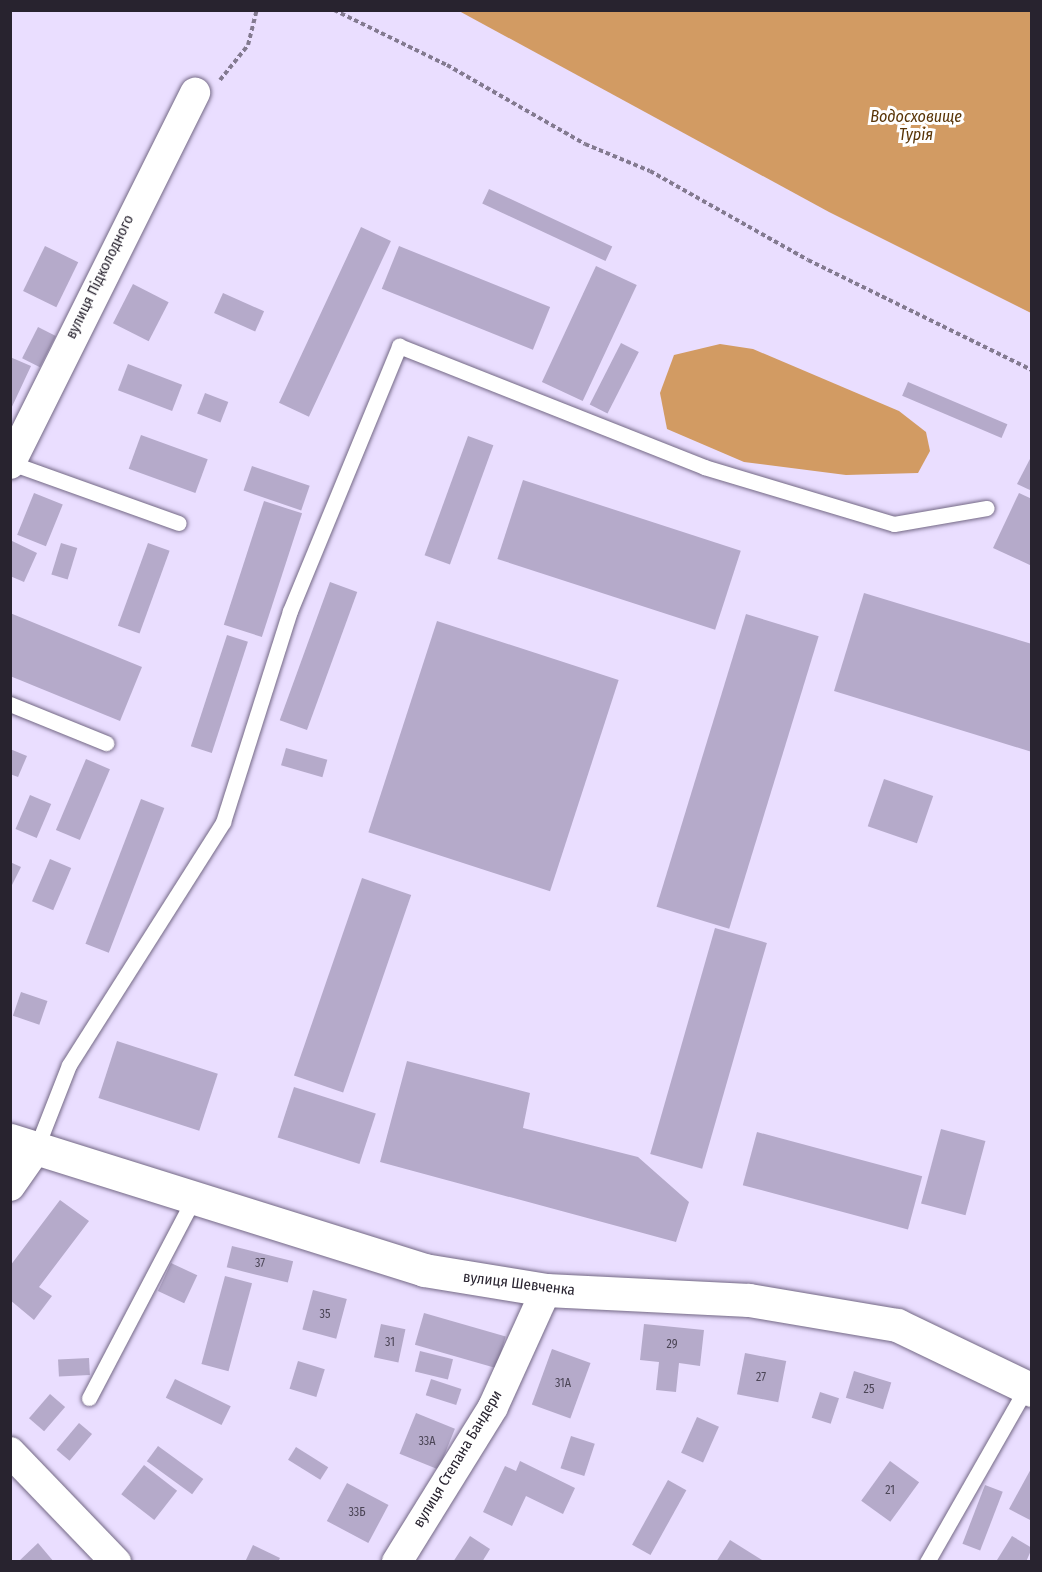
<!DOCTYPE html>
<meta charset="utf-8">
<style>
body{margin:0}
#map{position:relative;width:1042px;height:1572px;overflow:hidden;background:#eadeff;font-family:"Fira Sans Condensed",sans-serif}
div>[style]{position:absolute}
.water>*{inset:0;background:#d29b63}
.building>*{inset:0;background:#b5aaca;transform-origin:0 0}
.path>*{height:4px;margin-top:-2px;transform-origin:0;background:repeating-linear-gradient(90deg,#837a90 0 4.5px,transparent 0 7.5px)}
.roads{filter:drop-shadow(0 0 2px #736885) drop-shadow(0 0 2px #736885)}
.service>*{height:15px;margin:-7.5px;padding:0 7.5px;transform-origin:7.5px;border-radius:7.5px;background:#fff}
.minor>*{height:30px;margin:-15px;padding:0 15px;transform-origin:15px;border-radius:15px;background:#fff}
.tertiary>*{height:33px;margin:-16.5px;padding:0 16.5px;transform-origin:16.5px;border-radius:16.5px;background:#fff}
span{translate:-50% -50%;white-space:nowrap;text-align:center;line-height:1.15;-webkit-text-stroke:6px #fff;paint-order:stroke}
.number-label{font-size:12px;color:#4b4556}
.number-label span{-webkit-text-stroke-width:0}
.street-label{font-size:15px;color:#28232f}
.water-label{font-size:16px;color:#593507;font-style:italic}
.frame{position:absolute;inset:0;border:12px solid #28232f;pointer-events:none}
</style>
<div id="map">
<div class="water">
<div style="clip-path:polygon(459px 11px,1031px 11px,1031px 313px,829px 212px)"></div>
<div style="clip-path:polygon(720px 344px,753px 349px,899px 411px,926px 432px,930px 451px,918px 473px,846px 475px,744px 462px,667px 429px,660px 393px,674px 355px)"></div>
</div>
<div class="building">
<div style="left:489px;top:189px;width:136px;height:16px;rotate:25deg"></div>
<div style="left:361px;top:227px;width:33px;height:194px;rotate:25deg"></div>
<div style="left:45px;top:246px;width:37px;height:50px;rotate:26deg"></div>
<div style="left:399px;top:246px;width:163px;height:46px;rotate:22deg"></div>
<div style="left:596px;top:266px;width:45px;height:128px;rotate:25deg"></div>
<div style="left:133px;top:284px;width:40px;height:44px;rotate:27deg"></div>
<div style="left:223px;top:293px;width:45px;height:22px;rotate:24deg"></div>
<div style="left:38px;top:327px;width:20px;height:35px;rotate:27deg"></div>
<div style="left:621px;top:343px;width:20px;height:69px;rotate:27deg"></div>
<div style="clip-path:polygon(10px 357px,31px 366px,10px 411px)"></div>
<div style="left:128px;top:364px;width:58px;height:28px;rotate:21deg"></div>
<div style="left:908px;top:382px;width:108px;height:15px;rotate:23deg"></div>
<div style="left:205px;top:393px;width:25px;height:22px;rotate:21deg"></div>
<div style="left:141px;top:435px;width:71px;height:36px;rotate:20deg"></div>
<div style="left:468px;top:436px;width:27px;height:127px;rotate:20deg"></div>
<div style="clip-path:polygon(1032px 455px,1032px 491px,1017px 484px)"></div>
<div style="left:252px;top:466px;width:61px;height:26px;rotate:19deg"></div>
<div style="left:523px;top:480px;width:229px;height:83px;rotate:18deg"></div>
<div style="left:34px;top:493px;width:31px;height:45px;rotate:22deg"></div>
<div style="clip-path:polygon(1019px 493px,1032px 499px,1032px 566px,993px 548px)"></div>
<div style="left:264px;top:501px;width:40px;height:130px;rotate:18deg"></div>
<div style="clip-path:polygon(10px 540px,37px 553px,24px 582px,10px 576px)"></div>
<div style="left:61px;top:543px;width:17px;height:33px;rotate:17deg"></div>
<div style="left:148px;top:543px;width:23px;height:88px;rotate:20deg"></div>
<div style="left:330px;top:582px;width:29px;height:147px;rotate:20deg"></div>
<div style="clip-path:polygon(864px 593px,1032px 644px,1032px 752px,834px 691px)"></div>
<div style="clip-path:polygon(10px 613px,142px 667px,120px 721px,10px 676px)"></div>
<div style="left:746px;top:614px;width:76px;height:306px;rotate:17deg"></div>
<div style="left:437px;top:621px;width:191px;height:222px;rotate:18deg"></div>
<div style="left:227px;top:635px;width:22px;height:117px;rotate:18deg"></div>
<div style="left:286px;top:748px;width:43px;height:18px;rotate:16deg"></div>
<div style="clip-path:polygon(10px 749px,27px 756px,18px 777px,10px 774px)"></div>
<div style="left:86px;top:759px;width:26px;height:77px;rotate:23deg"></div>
<div style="left:884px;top:779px;width:52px;height:50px;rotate:19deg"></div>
<div style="left:30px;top:795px;width:23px;height:37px;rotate:23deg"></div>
<div style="left:141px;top:799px;width:25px;height:155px;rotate:21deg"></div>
<div style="left:50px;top:859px;width:23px;height:46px;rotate:23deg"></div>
<div style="clip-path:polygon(10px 862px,21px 867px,10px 889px)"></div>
<div style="left:362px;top:878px;width:52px;height:209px;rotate:19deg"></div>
<div style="left:715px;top:928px;width:54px;height:235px;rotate:16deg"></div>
<div style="left:21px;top:992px;width:28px;height:25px;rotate:19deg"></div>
<div style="left:117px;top:1041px;width:106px;height:60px;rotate:18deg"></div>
<div style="clip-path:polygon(407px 1061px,530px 1093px,523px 1128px,638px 1157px,689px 1202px,676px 1242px,380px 1162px)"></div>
<div style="left:294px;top:1087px;width:86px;height:53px;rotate:18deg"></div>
<div style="left:941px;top:1129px;width:46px;height:77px;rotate:15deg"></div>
<div style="left:757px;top:1132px;width:171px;height:55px;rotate:15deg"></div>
<div style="clip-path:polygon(60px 1200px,89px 1221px,39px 1287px,52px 1296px,34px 1320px,10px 1300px,10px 1266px)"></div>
<div style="left:232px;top:1246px;width:63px;height:22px;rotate:14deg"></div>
<div style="left:171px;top:1263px;width:29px;height:31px;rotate:25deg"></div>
<div style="left:225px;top:1276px;width:28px;height:91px;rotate:15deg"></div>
<div style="left:313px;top:1290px;width:35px;height:41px;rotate:15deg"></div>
<div style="left:424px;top:1313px;width:85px;height:33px;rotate:16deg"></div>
<div style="left:381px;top:1324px;width:25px;height:34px;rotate:12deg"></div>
<div style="clip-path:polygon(644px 1324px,704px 1330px,700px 1366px,679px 1363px,676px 1392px,656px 1390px,659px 1362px,640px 1360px)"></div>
<div style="left:552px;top:1349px;width:41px;height:59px;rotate:20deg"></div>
<div style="left:420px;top:1351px;width:34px;height:21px;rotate:14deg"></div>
<div style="left:745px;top:1353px;width:42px;height:42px;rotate:11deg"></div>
<div style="left:89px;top:1358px;width:17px;height:31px;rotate:87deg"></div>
<div style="left:298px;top:1361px;width:28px;height:29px;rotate:17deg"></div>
<div style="left:854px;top:1371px;width:39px;height:28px;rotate:17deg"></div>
<div style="left:175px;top:1379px;width:62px;height:21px;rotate:26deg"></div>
<div style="left:431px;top:1379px;width:32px;height:17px;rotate:18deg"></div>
<div style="left:820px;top:1392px;width:20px;height:27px;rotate:18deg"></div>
<div style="left:50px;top:1394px;width:20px;height:32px;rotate:41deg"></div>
<div style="left:416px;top:1413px;width:42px;height:44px;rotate:22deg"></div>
<div style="left:697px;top:1417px;width:24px;height:39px;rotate:24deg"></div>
<div style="left:79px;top:1423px;width:17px;height:35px;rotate:40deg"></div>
<div style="left:571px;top:1436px;width:25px;height:34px;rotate:18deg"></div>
<div style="left:158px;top:1446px;width:56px;height:19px;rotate:36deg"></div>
<div style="left:296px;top:1447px;width:38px;height:15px;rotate:32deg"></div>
<div style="clip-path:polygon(520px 1461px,575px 1488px,563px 1514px,526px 1496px,512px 1526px,483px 1512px,505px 1466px,516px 1471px)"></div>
<div style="left:890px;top:1461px;width:36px;height:49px;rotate:36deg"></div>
<div style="left:144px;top:1465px;width:42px;height:37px;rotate:38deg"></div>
<div style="clip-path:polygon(1032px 1467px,1032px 1521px,1009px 1509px)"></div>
<div style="left:668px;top:1480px;width:21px;height:74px;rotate:29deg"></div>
<div style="left:347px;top:1483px;width:47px;height:43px;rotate:28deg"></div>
<div style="left:985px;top:1485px;width:19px;height:63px;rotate:21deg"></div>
<div style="clip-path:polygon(470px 1536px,490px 1549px,482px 1562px,453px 1562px)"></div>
<div style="clip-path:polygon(1012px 1536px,1032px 1548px,1026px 1562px,997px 1560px)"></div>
<div style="clip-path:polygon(730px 1540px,765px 1562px,716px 1562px)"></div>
<div style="clip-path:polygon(38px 1543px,54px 1562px,18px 1562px)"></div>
<div style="clip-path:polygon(253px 1545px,280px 1558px,278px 1562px,245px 1562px)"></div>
</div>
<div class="path">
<div style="left:334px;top:10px;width:126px;rotate:26deg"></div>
<div style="left:447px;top:65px;width:159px;rotate:29.8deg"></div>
<div style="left:585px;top:144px;width:70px;rotate:22.6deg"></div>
<div style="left:650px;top:171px;width:181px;rotate:29.4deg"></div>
<div style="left:808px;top:260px;width:250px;rotate:26.2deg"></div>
<div style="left:220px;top:80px;width:45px;rotate:-51.3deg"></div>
<div style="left:248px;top:45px;width:36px;rotate:-76deg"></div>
</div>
<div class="roads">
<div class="service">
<div style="left:11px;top:463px;width:178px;rotate:19.7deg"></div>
<div style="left:10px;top:704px;width:104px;rotate:22.1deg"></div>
<div style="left:36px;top:1149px;width:90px;rotate:-68.6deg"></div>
<div style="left:69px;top:1065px;width:288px;rotate:-57.6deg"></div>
<div style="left:223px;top:822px;width:221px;rotate:-72.4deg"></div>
<div style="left:290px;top:611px;width:287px;rotate:-67.6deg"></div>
<div style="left:399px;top:346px;width:328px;rotate:21.6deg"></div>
<div style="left:704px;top:467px;width:198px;rotate:16.7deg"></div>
<div style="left:894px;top:524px;width:94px;rotate:-9.8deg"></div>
<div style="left:89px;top:1398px;width:226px;rotate:-62.3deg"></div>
<div style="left:927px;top:1562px;width:202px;rotate:-60.3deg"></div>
</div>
<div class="minor">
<div style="left:10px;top:464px;width:415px;rotate:-63.5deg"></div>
<div style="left:10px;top:1186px;width:45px;rotate:-54.9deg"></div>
<div style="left:10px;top:1452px;width:153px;rotate:46.1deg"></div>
<div style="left:397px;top:1562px;width:182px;rotate:-58.2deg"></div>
<div style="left:493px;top:1407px;width:128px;rotate:-65.6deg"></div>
</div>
<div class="tertiary">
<div style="left:10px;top:1140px;width:434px;rotate:17.4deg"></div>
<div style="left:424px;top:1270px;width:124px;rotate:9.3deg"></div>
<div style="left:546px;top:1290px;width:203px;rotate:2.8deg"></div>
<div style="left:749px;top:1300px;width:150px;rotate:9.6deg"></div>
<div style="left:897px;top:1325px;width:150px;rotate:25.7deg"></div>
</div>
</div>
<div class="number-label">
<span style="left:260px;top:1264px">37</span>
<span style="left:325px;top:1315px">35</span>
<span style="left:390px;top:1343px">31</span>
<span style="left:672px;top:1345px">29</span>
<span style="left:761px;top:1378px">27</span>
<span style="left:563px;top:1384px">31А</span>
<span style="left:869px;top:1390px">25</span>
<span style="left:427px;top:1442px">33А</span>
<span style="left:890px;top:1491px">21</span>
<span style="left:357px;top:1513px">33Б</span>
</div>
<div class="street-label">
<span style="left:100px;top:277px;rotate:-64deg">вулиця Підколодного</span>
<span style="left:519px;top:1284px;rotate:7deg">вулиця Шевченка</span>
<span style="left:458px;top:1459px;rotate:-59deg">вулиця Степана Бандери</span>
</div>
<div class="water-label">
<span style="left:916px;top:126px">Водосховище<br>Турія</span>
</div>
<div class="frame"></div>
</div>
